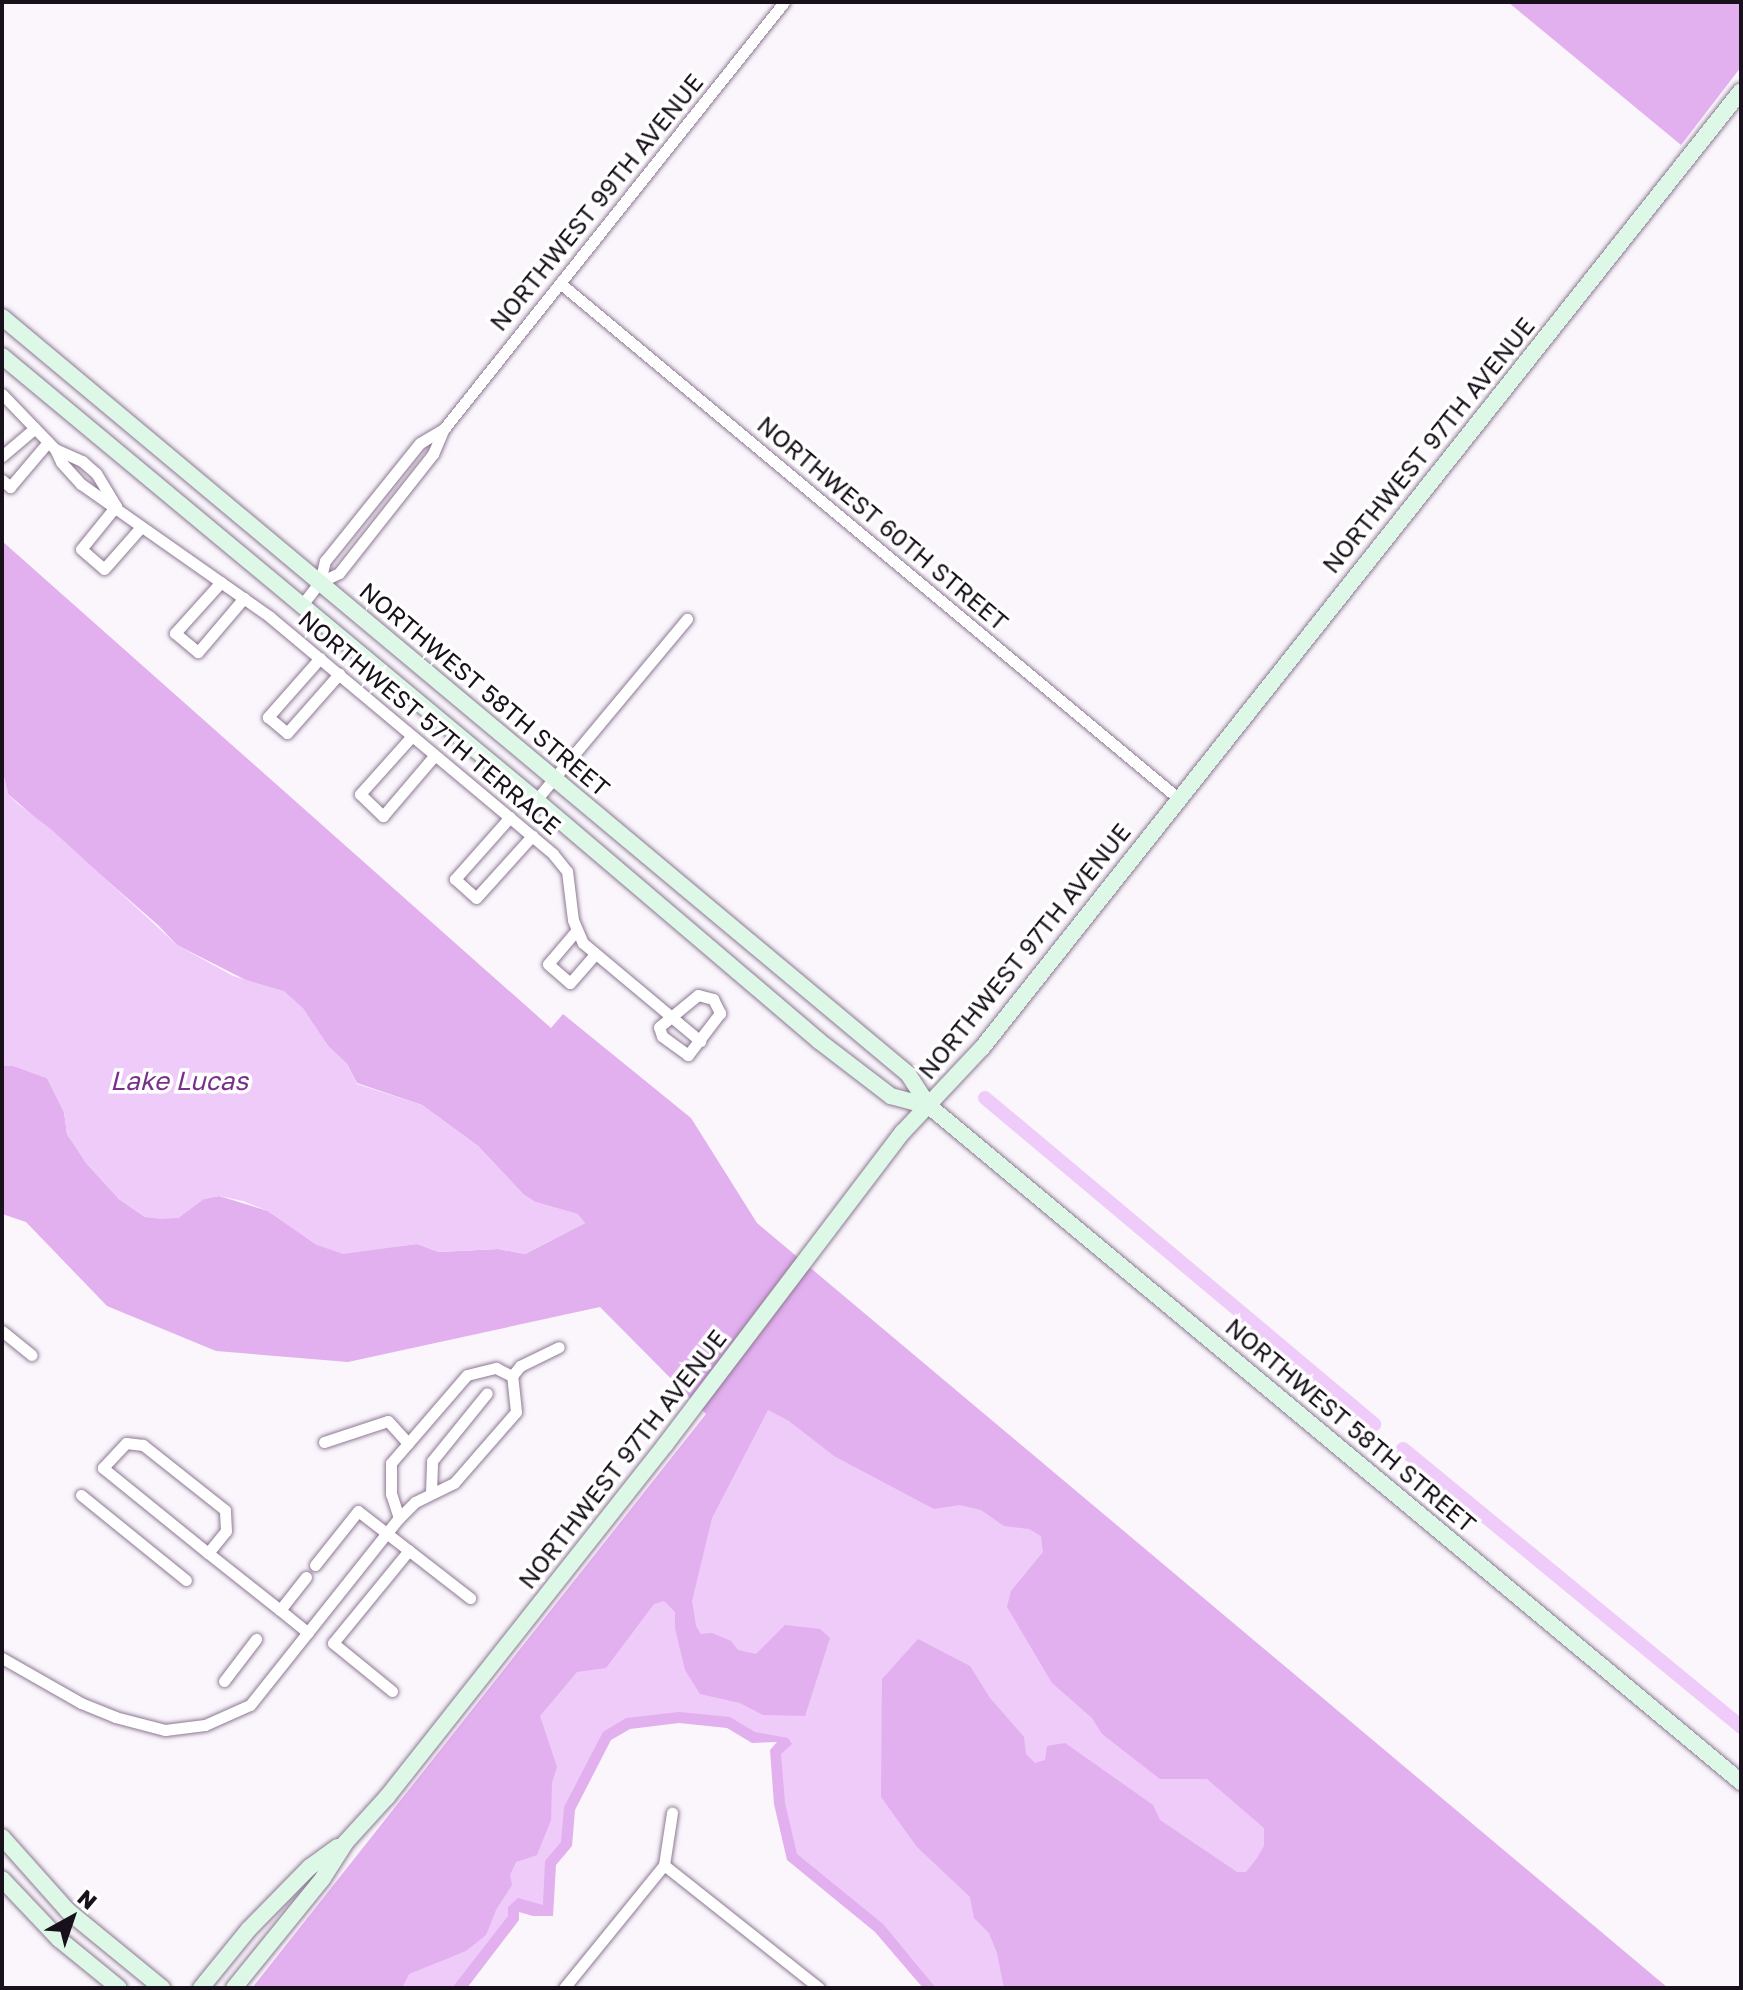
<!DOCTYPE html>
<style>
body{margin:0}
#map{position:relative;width:1743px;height:1990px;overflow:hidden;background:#faf6fc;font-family:"Golos Text",sans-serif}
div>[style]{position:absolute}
.green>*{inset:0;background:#e2afef}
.water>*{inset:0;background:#efcbf9}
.canal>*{height:14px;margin:-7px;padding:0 7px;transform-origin:7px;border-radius:7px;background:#efcbf9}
.roads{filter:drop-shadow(0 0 2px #8e7893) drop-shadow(0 0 2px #8e7893)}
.street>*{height:11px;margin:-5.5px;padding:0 5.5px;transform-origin:5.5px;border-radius:5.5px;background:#fff}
.secondary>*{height:16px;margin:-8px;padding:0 8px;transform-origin:8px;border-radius:8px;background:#ddf8e7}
span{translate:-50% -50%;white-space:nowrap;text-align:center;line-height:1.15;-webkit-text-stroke:7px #fff;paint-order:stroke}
.street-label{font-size:24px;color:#18101a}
.water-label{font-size:26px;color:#783189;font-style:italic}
.frame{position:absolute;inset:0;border:4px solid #18101a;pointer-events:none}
.north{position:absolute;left:32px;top:1878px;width:80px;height:80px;-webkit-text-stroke:6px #fff;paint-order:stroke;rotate:40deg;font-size:22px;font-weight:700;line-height:32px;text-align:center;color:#18101a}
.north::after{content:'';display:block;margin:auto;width:28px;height:36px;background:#18101a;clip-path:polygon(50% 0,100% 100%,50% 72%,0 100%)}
</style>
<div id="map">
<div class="green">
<div style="clip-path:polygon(1508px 2px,1741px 2px,1741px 67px,1681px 145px)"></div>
<div style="clip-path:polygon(2px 541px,551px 1028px,563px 1014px,691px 1118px,757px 1223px,1668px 1988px,923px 1988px,875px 1932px,787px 1860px,774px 1804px,770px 1750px,777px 1742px,752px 1743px,727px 1728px,679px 1723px,630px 1729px,611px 1740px,575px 1810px,572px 1846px,556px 1865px,553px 1916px,533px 1916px,519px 1912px,519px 1920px,467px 1988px,252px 1988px,706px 1414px,600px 1307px,348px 1362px,216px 1351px,107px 1306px,26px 1222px,2px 1214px,2px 1066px,14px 1066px,47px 1078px,64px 1112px,67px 1134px,87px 1164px,119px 1199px,145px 1217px,178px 1218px,203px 1199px,219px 1196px,268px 1211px,317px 1245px,373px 1249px,417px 1244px,439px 1252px,498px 1249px,525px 1254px,585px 1223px,577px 1214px,535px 1202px,524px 1195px,478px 1146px,422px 1105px,357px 1083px,347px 1064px,328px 1046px,303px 1009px,177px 945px,158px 925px,8px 794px,2px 769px)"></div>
</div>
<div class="water">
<div style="clip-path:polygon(2px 769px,8px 794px,18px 804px,52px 830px,177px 945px,233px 976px,284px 991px,303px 1008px,328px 1046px,347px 1064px,357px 1084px,422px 1105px,478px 1146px,524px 1195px,535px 1202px,578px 1214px,585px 1223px,525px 1254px,498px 1249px,439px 1252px,417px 1244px,343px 1254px,317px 1245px,268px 1211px,243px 1201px,219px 1196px,204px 1199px,178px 1218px,161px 1219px,145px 1217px,119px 1199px,87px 1164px,67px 1134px,64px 1112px,47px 1078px,14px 1066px,2px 1066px)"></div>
<div style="clip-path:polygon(768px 1410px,789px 1421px,834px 1456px,934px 1509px,960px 1505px,981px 1510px,1004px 1526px,1029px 1529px,1041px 1536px,1043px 1552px,1011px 1591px,1007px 1607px,1052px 1683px,1092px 1718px,1102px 1734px,1160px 1779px,1207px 1779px,1264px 1828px,1264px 1846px,1257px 1858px,1246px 1872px,1237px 1872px,1160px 1820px,1153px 1805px,1065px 1743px,1047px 1746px,1045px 1760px,1035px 1763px,1026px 1754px,1024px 1737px,990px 1698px,970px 1666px,918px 1639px,882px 1679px,881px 1797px,917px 1847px,970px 1897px,974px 1918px,989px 1933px,997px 1953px,1004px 1988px,936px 1988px,883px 1924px,797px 1854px,785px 1803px,781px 1754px,792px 1744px,788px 1738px,755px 1732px,730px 1717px,679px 1712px,626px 1718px,603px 1732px,564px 1807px,561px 1842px,545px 1861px,543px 1905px,518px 1898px,508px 1907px,508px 1916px,452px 1988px,402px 1988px,409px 1974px,466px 1951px,486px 1935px,496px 1910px,512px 1885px,510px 1875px,516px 1862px,537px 1855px,551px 1820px,552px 1783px,557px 1767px,540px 1716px,577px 1672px,606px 1668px,654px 1604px,664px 1601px,675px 1612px,675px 1628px,685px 1670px,700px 1694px,740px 1703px,763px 1715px,805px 1716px,830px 1638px,820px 1629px,785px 1625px,756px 1654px,738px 1650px,731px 1641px,712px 1633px,701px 1634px,696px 1626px,692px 1601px,712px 1518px)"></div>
</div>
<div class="canal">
<div style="left:985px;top:1098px;width:508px;rotate:39.96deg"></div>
<div style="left:1403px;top:1449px;width:438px;rotate:39.4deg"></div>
</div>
<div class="roads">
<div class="street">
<div style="left:560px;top:283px;width:804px;rotate:39.81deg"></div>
<div style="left:2px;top:394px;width:76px;rotate:46.1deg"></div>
<div style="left:55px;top:449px;width:30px;rotate:24deg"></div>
<div style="left:82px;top:461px;width:18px;rotate:41deg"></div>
<div style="left:96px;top:473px;width:39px;rotate:59deg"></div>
<div style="left:55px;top:449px;width:14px;rotate:65deg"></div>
<div style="left:61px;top:462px;width:30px;rotate:48deg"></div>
<div style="left:81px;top:484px;width:231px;rotate:35.1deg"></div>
<div style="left:270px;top:617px;width:369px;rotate:39.9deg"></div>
<div style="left:553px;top:854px;width:22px;rotate:51deg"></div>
<div style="left:567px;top:871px;width:49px;rotate:83deg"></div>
<div style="left:573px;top:920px;width:25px;rotate:67deg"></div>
<div style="left:583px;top:943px;width:153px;rotate:39.9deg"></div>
<div style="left:2px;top:456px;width:43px;rotate:-40.3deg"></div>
<div style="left:2px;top:480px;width:11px;rotate:41deg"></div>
<div style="left:10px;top:487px;width:59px;rotate:-49.8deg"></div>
<div style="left:116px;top:506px;width:55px;rotate:129.1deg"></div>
<div style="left:81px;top:549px;width:30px;rotate:41deg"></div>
<div style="left:104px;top:569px;width:56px;rotate:-48.6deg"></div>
<div style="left:221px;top:582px;width:69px;rotate:132deg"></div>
<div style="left:175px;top:633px;width:30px;rotate:40deg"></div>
<div style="left:198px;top:652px;width:71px;rotate:-49.6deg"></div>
<div style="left:320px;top:582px;width:21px;rotate:-25deg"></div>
<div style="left:339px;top:573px;width:152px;rotate:-51.7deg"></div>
<div style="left:433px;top:454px;width:26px;rotate:-67deg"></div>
<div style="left:443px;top:430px;width:547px;rotate:-51.45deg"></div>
<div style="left:301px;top:606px;width:31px;rotate:-52deg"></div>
<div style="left:320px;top:582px;width:22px;rotate:-77deg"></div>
<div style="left:325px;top:561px;width:151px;rotate:-51.2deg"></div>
<div style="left:420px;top:443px;width:26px;rotate:-31deg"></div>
<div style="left:320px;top:658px;width:79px;rotate:131.4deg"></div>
<div style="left:268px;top:717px;width:25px;rotate:40deg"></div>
<div style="left:287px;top:733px;width:79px;rotate:-48.6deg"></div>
<div style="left:412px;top:736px;width:78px;rotate:131.9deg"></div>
<div style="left:360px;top:794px;width:32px;rotate:44deg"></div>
<div style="left:383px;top:816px;width:80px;rotate:-49.6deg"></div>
<div style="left:536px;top:800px;width:236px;rotate:-50.2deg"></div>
<div style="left:510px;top:817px;width:83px;rotate:131.6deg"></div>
<div style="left:455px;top:879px;width:28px;rotate:42deg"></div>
<div style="left:476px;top:898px;width:84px;rotate:-47.9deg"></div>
<div style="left:576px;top:931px;width:43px;rotate:130.3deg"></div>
<div style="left:548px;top:964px;width:29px;rotate:41deg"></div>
<div style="left:570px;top:983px;width:38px;rotate:-49deg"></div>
<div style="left:698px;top:995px;width:16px;rotate:15deg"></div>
<div style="left:713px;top:999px;width:16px;rotate:63deg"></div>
<div style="left:720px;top:1013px;width:53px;rotate:127.3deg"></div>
<div style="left:688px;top:1055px;width:32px;rotate:-144deg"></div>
<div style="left:662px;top:1036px;width:9px;rotate:-108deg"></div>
<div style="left:659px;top:1027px;width:50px;rotate:-39.4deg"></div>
<div style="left:2px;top:1331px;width:38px;rotate:39deg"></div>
<div style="left:324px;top:1442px;width:67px;rotate:-18.2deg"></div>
<div style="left:388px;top:1421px;width:30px;rotate:48deg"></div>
<div style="left:431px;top:1493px;width:32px;rotate:-88deg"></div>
<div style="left:432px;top:1461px;width:87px;rotate:-51deg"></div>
<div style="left:81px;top:1495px;width:135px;rotate:39deg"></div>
<div style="left:399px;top:1518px;width:25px;rotate:-108deg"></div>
<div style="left:391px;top:1494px;width:31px;rotate:-90deg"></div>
<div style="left:391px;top:1463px;width:116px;rotate:-49.2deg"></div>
<div style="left:467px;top:1375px;width:30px;rotate:-14deg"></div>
<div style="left:496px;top:1368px;width:18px;rotate:27deg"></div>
<div style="left:512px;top:1376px;width:13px;rotate:-51deg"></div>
<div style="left:520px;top:1366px;width:43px;rotate:-26deg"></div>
<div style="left:208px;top:1553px;width:28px;rotate:-51deg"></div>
<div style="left:226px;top:1531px;width:21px;rotate:-93deg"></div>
<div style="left:225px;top:1510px;width:105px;rotate:-141.6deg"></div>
<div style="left:143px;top:1445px;width:17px;rotate:-173deg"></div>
<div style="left:126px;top:1443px;width:34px;rotate:133deg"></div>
<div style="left:103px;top:1468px;width:135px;rotate:39deg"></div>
<div style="left:208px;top:1553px;width:92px;rotate:38.4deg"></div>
<div style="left:280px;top:1610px;width:42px;rotate:-51.8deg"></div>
<div style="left:315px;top:1565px;width:69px;rotate:-51.5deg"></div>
<div style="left:358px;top:1511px;width:142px;rotate:37.8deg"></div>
<div style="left:280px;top:1610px;width:36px;rotate:39deg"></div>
<div style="left:2px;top:1658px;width:91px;rotate:29.7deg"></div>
<div style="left:81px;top:1703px;width:37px;rotate:22deg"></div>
<div style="left:115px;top:1717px;width:52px;rotate:14.6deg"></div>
<div style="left:165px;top:1730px;width:40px;rotate:-7.1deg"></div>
<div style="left:205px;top:1725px;width:49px;rotate:-24deg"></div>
<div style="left:250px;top:1705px;width:239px;rotate:-51.5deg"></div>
<div style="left:399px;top:1518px;width:23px;rotate:-45deg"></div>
<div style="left:415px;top:1502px;width:43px;rotate:-26deg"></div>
<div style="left:454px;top:1483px;width:94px;rotate:-48.9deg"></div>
<div style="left:516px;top:1412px;width:36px;rotate:-96deg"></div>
<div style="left:224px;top:1681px;width:53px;rotate:-52.7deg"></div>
<div style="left:392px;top:1691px;width:76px;rotate:-140.9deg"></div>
<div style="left:333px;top:1643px;width:120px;rotate:-50.7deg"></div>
<div style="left:664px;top:1865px;width:198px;rotate:38.4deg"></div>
<div style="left:564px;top:1988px;width:159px;rotate:-50.9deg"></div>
<div style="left:664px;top:1865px;width:53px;rotate:-81.3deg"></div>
</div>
<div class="secondary">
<div style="left:2px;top:317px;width:1181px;rotate:39.88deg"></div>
<div style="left:908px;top:1074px;width:38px;rotate:57deg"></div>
<div style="left:929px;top:1106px;width:1057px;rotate:39.78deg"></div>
<div style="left:2px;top:356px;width:694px;rotate:39.74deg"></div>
<div style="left:536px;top:800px;width:372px;rotate:40.4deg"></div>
<div style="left:819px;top:1041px;width:91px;rotate:37.4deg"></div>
<div style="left:891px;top:1096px;width:39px;rotate:15deg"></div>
<div style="left:2px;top:1837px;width:99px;rotate:48.3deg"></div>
<div style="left:68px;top:1911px;width:122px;rotate:39.3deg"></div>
<div style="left:2px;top:1879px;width:83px;rotate:46.5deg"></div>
<div style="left:59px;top:1939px;width:77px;rotate:39.2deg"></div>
<div style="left:201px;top:1988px;width:76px;rotate:-50.9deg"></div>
<div style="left:249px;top:1929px;width:87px;rotate:-45.5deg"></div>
<div style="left:310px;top:1867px;width:34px;rotate:-36deg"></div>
<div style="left:234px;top:1988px;width:141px;rotate:-51deg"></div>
<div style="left:323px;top:1878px;width:43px;rotate:-57.4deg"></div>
<div style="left:346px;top:1842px;width:61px;rotate:-47.7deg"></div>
<div style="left:387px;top:1797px;width:449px;rotate:-51.7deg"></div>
<div style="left:665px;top:1445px;width:393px;rotate:-52.8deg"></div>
<div style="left:903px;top:1132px;width:115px;rotate:-46.8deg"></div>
<div style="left:982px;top:1048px;width:1221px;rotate:-51.58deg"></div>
</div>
</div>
<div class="street-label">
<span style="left:596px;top:202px;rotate:-51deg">NORTHWEST 99TH AVENUE</span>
<span style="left:1428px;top:445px;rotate:-51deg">NORTHWEST 97TH AVENUE</span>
<span style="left:883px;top:523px;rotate:40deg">NORTHWEST 60TH STREET</span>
<span style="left:485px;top:689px;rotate:40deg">NORTHWEST 58TH STREET</span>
<span style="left:430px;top:722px;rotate:40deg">NORTHWEST 57TH TERRACE</span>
<span style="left:1024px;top:951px;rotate:-51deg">NORTHWEST 97TH AVENUE</span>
<span style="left:1351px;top:1425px;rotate:40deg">NORTHWEST 58TH STREET</span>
<span style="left:622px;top:1459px;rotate:-52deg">NORTHWEST 97TH AVENUE</span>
</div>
<div class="water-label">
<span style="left:179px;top:1081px">Lake Lucas</span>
</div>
<div class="frame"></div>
<div class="north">N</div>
</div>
